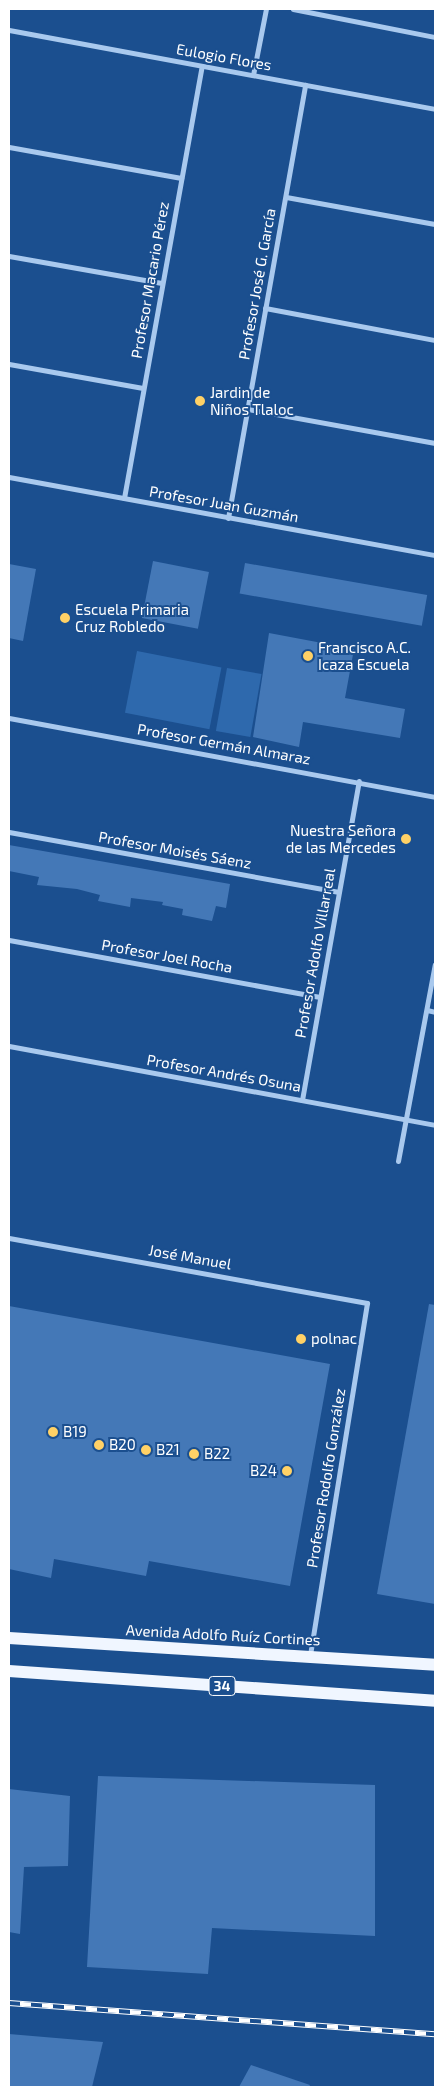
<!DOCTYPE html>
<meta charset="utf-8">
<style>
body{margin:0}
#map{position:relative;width:444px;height:2096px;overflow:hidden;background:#1b4f8f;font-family:"Exo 2",sans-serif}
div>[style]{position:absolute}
.green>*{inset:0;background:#2e69ad;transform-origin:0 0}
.building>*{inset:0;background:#4478b7;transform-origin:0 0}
.street>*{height:5px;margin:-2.5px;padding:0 2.5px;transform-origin:2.5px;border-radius:2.5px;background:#a9c9ee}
.primary>*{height:12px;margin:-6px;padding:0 6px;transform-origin:6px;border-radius:6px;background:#f0f6ff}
.rail>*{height:5.5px;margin-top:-2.75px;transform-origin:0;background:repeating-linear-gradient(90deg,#1b4f8f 0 11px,#fff 0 22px);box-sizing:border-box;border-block:1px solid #fff}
.dots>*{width:14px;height:14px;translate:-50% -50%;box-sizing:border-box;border:2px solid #1b4f8f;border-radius:50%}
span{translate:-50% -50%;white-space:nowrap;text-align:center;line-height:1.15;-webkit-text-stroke:4px #1b4f8f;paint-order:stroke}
.shield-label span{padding:1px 4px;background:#1b4f8f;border:1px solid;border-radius:4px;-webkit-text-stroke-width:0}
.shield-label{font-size:14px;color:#fff;font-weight:700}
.street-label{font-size:15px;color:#fff}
.poi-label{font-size:15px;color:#fff}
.left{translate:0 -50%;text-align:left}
.right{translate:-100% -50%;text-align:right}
.frame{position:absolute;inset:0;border:10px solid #fff;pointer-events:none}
</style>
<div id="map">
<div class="green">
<div style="left:137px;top:651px;width:86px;height:63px;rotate:11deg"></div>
<div style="left:227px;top:668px;width:35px;height:64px;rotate:10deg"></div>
</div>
<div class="building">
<div style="left:153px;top:561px;width:57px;height:58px;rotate:11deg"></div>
<div style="left:245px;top:563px;width:185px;height:31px;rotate:10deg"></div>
<div style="clip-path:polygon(9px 564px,36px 569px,23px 641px,9px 638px)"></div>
<div style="clip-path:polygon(269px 633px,354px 649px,345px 698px,405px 709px,400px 738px,303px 722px,299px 747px,253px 737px)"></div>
<div style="clip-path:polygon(9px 845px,230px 884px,226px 908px,216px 906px,212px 921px,182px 915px,183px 909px,162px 905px,163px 902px,131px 898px,130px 907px,98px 901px,100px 895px,77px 889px,37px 885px,39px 877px,9px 871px)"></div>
<div style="clip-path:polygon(429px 1304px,435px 1305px,435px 1604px,377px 1594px)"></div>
<div style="clip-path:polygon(9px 1306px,330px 1364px,290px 1586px,149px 1561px,146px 1576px,54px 1559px,51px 1578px,9px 1569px)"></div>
<div style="clip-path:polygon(98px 1776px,375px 1785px,375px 1936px,212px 1928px,208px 1974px,87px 1967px)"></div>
<div style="clip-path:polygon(9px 1789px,70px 1796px,68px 1866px,24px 1867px,20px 1934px,9px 1932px)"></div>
<div style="clip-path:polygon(9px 2034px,103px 2042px,92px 2087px,9px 2087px)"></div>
<div style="clip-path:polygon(251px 2065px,310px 2085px,309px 2087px,239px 2087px)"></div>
</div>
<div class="street">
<div style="left:293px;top:9px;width:145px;rotate:11.2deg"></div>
<div style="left:9px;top:30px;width:433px;rotate:10.5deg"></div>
<div style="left:253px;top:75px;width:67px;rotate:-78.9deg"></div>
<div style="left:9px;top:147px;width:175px;rotate:10.2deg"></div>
<div style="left:286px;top:197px;width:151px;rotate:10.3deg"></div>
<div style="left:9px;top:256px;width:155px;rotate:10deg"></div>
<div style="left:265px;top:308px;width:173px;rotate:10.7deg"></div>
<div style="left:9px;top:364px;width:136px;rotate:10.2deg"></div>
<div style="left:248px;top:409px;width:190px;rotate:10.3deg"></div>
<div style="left:9px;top:477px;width:433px;rotate:10.4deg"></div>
<div style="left:124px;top:498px;width:439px;rotate:-79.8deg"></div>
<div style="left:228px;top:518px;width:440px;rotate:-79.9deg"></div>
<div style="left:9px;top:718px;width:433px;rotate:10.5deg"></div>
<div style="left:9px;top:832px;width:334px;rotate:10.3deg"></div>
<div style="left:9px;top:940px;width:316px;rotate:10.4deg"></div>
<div style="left:427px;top:1010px;width:8px;rotate:14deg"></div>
<div style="left:9px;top:1046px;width:433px;rotate:10.5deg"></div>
<div style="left:302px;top:1100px;width:324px;rotate:-79.9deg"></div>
<div style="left:398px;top:1161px;width:200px;rotate:-79.4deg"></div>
<div style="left:9px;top:1238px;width:364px;rotate:10.3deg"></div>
<div style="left:367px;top:1303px;width:358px;rotate:99.2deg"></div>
</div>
<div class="primary">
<div style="left:9px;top:1638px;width:427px;rotate:3.6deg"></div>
<div style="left:9px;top:1671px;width:427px;rotate:4deg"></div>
</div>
<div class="rail">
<div style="left:9px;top:2003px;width:427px;rotate:4.2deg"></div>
</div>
<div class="dots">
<div style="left:200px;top:401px;background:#ffd166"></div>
<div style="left:65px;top:618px;background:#ffd166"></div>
<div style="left:308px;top:656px;background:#ffd166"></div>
<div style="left:406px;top:839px;background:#ffd166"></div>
<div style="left:301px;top:1339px;background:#ffd166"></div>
<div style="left:53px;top:1432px;background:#ffd166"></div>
<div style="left:99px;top:1445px;background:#ffd166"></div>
<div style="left:146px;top:1450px;background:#ffd166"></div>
<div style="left:194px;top:1454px;background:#ffd166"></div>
<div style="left:287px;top:1471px;background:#ffd166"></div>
</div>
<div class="shield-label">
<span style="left:222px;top:1686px">34</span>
</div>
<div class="street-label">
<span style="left:224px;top:57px;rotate:10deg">Eulogio Flores</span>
<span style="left:150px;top:280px;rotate:-80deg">Profesor Macario Pérez</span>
<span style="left:257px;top:284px;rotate:-80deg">Profesor José G. García</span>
<span style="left:224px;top:504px;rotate:10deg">Profesor Juan Guzmán</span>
<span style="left:224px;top:744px;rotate:10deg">Profesor Germán Almaraz</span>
<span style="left:175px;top:850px;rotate:10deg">Profesor Moisés Sáenz</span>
<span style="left:315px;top:953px;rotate:-80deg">Profesor Adolfo Villarreal</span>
<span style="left:167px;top:956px;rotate:10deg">Profesor Joel Rocha</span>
<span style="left:224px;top:1073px;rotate:10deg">Profesor Andrés Osuna</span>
<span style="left:190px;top:1257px;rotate:10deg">José Manuel</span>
<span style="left:326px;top:1478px;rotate:-81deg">Profesor Rodolfo González</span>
<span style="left:223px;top:1635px;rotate:3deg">Avenida Adolfo Ruíz Cortines</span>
</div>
<div class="poi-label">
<span class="left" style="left:210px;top:401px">Jardin de<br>Niños Tlaloc</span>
<span class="left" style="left:75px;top:618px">Escuela Primaria<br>Cruz Robledo</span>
<span class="left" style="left:318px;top:656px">Francisco A.C.<br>Icaza Escuela</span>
<span class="right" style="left:396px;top:839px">Nuestra Señora<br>de las Mercedes</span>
<span class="left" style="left:311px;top:1339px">polnac</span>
<span class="left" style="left:63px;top:1432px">B19</span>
<span class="left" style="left:109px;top:1445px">B20</span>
<span class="left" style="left:156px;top:1450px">B21</span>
<span class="left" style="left:204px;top:1454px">B22</span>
<span class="right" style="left:277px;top:1471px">B24</span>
</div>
<div class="frame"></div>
</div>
